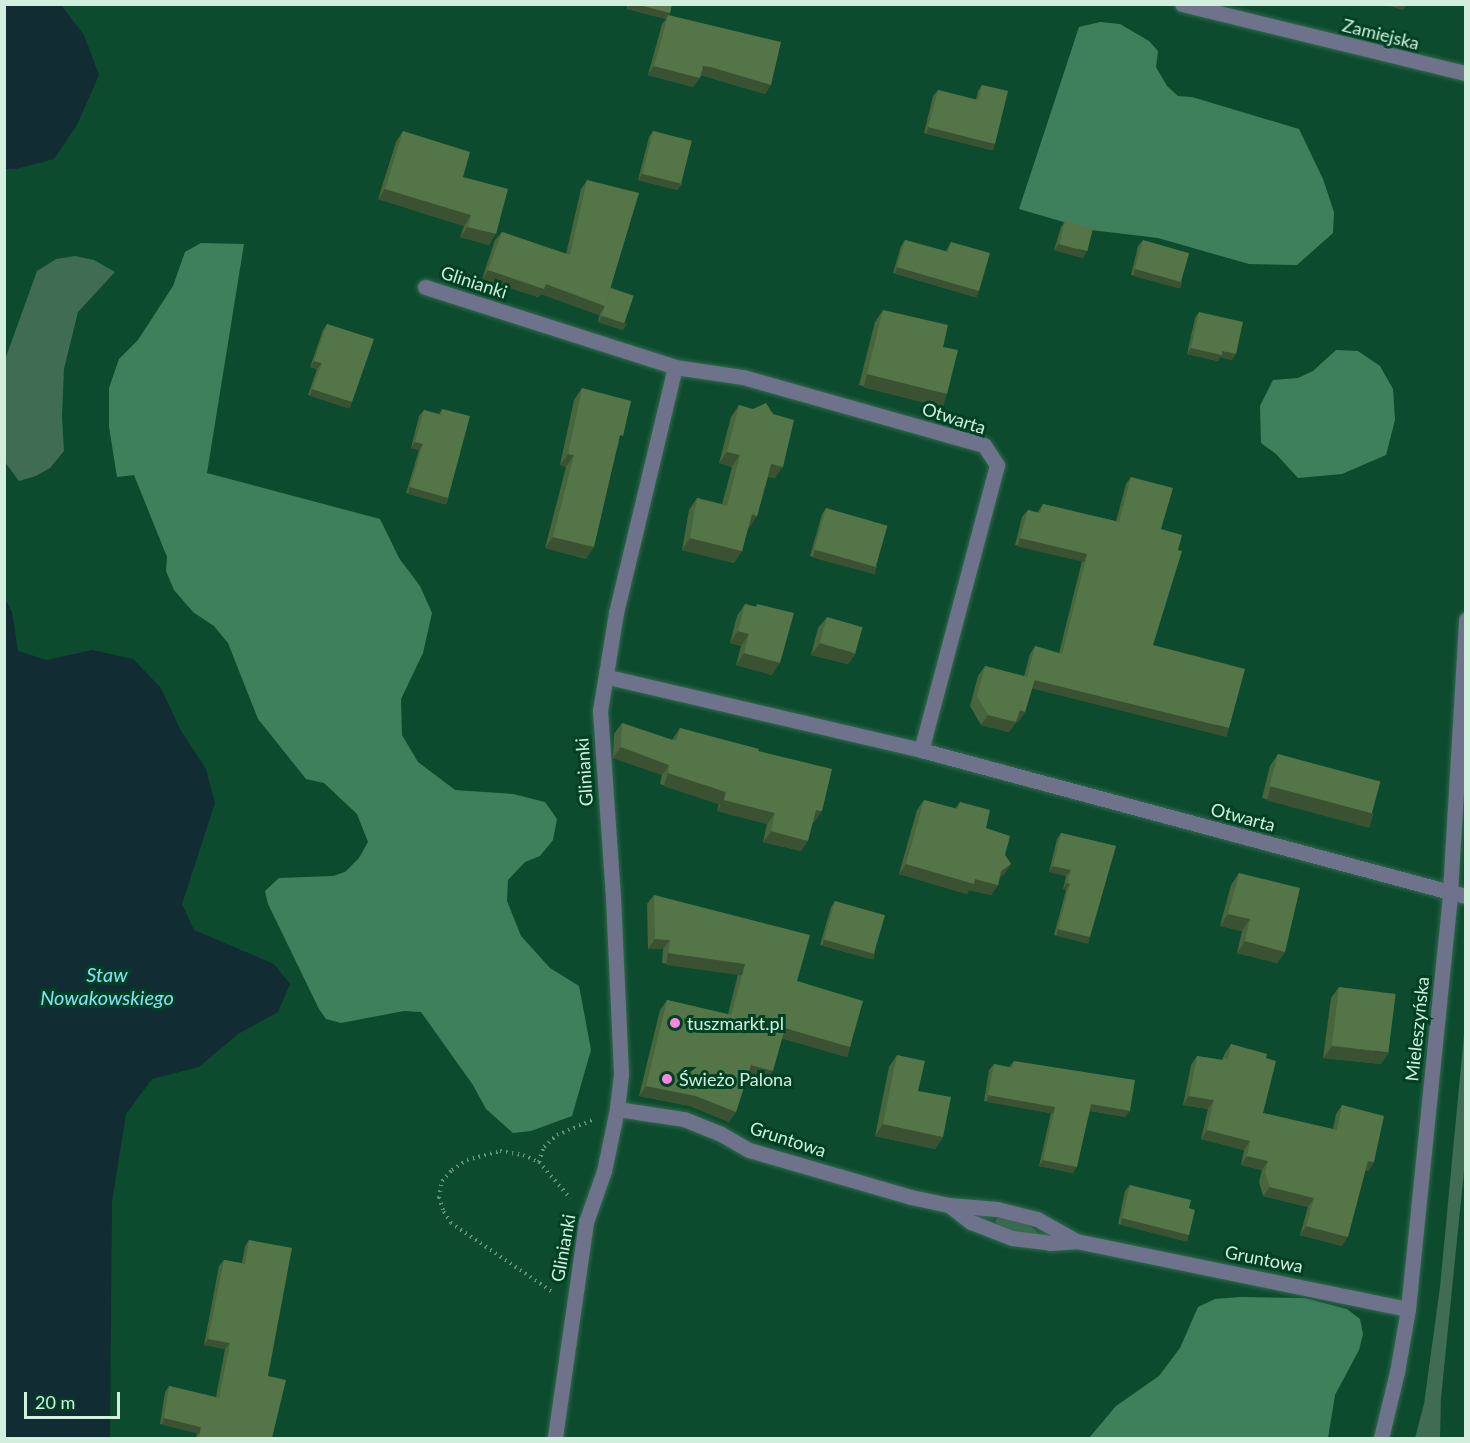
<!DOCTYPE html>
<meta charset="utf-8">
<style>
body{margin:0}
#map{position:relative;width:1470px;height:1443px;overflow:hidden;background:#0d4b2e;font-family:Lato,sans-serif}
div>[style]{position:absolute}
.green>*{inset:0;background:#3f6c52}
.forest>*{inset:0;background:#3f805c}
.water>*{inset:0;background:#112c33}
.path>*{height:4px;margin-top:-2px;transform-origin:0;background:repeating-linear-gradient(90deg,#64947b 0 1.5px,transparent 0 6px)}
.roads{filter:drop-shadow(0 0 2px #30694d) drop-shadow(0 0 2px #30694d)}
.minor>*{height:15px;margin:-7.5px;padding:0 7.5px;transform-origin:7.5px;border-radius:7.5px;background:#6e728b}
.tertiary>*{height:15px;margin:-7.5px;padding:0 7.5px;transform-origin:7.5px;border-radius:7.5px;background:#6e728b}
.wall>*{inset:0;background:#48653d}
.shaded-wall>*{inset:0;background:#3b5232;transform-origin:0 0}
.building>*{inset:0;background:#547547;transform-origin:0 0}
.dots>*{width:16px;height:16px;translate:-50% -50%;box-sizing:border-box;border:3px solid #004124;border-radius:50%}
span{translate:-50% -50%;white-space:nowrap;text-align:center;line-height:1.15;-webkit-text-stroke:6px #004124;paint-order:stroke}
.street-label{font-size:18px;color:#d1efdc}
.poi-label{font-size:18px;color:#d1efdc}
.left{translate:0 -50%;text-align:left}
.water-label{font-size:20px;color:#84e0f9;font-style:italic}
.frame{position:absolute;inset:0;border:6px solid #d1efdc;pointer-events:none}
.scale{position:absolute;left:24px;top:1392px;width:96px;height:27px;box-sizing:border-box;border:3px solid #d1efdc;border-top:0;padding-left:8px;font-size:18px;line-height:21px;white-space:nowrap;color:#d1efdc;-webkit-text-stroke:4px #004124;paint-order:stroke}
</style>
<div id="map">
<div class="green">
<div style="clip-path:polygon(75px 256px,94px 260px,115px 272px,78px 312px,64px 369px,62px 416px,64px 451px,50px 468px,36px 476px,19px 481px,5px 462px,6px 357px,37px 271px,56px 259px)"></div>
<div style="clip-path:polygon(1465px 1024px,1465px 1161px,1441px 1398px,1440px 1438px,1415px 1438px,1424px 1404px,1440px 1287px)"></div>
<div style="clip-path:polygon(1000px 1216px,1028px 1224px,1042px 1236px,1010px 1230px,997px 1224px,995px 1221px)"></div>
</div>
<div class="forest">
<div style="clip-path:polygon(1100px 22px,1120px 24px,1149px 41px,1158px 51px,1156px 67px,1167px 86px,1178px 96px,1192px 97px,1299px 129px,1323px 179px,1334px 212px,1333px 233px,1297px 265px,1249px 264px,1158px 238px,1091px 230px,1019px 209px,1079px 27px)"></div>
<div style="clip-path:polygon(201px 243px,244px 244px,207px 473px,380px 519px,399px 558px,420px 586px,432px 613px,423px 653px,401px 699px,402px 735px,418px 762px,455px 790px,513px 794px,545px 802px,557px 819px,553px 840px,540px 856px,525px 862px,508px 880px,507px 901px,521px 936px,550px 968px,579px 986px,591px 1050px,572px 1116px,531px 1131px,513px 1133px,486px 1109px,473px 1085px,421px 1012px,404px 1011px,341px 1023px,326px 1019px,319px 1009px,268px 904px,265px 891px,279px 878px,333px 876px,345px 872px,359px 858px,368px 842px,357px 814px,324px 783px,306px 779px,258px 719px,228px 643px,214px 626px,193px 612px,174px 590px,166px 571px,167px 557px,134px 475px,117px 477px,109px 427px,109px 388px,119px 359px,138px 340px,173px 286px,185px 252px)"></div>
<div style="clip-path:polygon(1336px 350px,1358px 351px,1380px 366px,1393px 389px,1395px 420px,1386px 455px,1342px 474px,1298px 478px,1276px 454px,1261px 443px,1260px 406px,1273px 380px,1298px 378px,1313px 371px)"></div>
<div style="clip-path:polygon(1240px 1297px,1305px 1298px,1347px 1309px,1360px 1319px,1363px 1334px,1359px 1350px,1335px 1395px,1328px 1438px,1089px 1438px,1116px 1406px,1159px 1376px,1180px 1348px,1198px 1307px,1215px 1299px)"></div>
</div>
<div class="water">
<div style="clip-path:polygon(4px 5px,61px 5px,84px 35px,99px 75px,77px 125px,54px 159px,16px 169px,5px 169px)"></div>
<div style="clip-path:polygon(5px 599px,12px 612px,18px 651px,47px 660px,92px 650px,133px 659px,161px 688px,180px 729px,206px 769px,215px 803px,182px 904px,194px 930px,274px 964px,290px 984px,278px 1012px,238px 1034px,199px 1067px,152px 1079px,126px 1114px,112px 1202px,110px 1438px,5px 1438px)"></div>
</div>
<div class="path">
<div style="left:539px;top:1162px;width:16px;rotate:-72deg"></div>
<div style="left:544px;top:1147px;width:18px;rotate:-43deg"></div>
<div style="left:557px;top:1135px;width:38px;rotate:-23deg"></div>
<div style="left:551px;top:1291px;width:121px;rotate:-145.8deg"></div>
<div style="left:451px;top:1223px;width:15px;rotate:-122deg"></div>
<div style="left:443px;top:1210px;width:13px;rotate:-108deg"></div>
<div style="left:439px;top:1198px;width:17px;rotate:-80deg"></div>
<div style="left:442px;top:1181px;width:15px;rotate:-48deg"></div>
<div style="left:452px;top:1170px;width:18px;rotate:-34deg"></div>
<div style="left:467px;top:1160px;width:34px;rotate:-15deg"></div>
<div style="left:500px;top:1151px;width:23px;rotate:10deg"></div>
<div style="left:523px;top:1155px;width:17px;rotate:24deg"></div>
<div style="left:539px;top:1162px;width:48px;rotate:49.3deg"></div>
</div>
<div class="roads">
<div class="minor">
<div style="left:1182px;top:4px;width:292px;rotate:13.7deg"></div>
<div style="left:425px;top:287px;width:262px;rotate:17.7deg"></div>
<div style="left:675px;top:367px;width:253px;rotate:103.5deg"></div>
<div style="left:616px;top:613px;width:99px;rotate:99.3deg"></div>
<div style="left:600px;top:711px;width:186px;rotate:86deg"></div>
<div style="left:613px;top:897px;width:178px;rotate:87.4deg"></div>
<div style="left:621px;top:1075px;width:34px;rotate:97deg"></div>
<div style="left:617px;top:1109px;width:63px;rotate:101.8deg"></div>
<div style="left:604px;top:1171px;width:54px;rotate:109.4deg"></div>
<div style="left:586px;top:1222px;width:218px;rotate:98.2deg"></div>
<div style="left:675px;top:367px;width:69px;rotate:8.4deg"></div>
<div style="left:743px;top:377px;width:250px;rotate:15.8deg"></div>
<div style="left:984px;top:445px;width:24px;rotate:57deg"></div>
<div style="left:997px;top:465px;width:295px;rotate:104.9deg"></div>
<div style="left:608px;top:677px;width:321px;rotate:13.1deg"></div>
<div style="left:921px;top:750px;width:548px;rotate:15.03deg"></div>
<div style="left:1450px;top:892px;width:273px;rotate:-86.6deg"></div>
<div style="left:617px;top:1109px;width:68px;rotate:8.5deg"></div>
<div style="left:684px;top:1119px;width:40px;rotate:22deg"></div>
<div style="left:721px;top:1134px;width:32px;rotate:30deg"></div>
<div style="left:749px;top:1150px;width:169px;rotate:16.2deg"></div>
<div style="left:911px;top:1197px;width:39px;rotate:12deg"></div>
<div style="left:949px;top:1205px;width:48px;rotate:4.8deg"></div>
<div style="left:997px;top:1209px;width:41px;rotate:14deg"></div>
<div style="left:1037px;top:1219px;width:45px;rotate:29.4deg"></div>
<div style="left:1076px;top:1241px;width:339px;rotate:11.6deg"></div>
<div style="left:949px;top:1205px;width:28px;rotate:38deg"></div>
<div style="left:971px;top:1222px;width:44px;rotate:21.3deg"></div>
<div style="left:1012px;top:1238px;width:38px;rotate:7deg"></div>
<div style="left:1050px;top:1243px;width:26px;rotate:-4deg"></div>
</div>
<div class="tertiary">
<div style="left:1381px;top:1438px;width:68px;rotate:-76.4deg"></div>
<div style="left:1397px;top:1372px;width:64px;rotate:-80.1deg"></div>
<div style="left:1408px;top:1309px;width:419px;rotate:-84.2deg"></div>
<div style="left:1450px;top:892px;width:16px;rotate:14deg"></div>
</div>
</div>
<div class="wall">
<div style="clip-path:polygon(628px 4px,672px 4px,670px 13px,668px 15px,765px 94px,704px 76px,700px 75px,693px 87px,648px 75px,662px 24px,666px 19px,627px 9px)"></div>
<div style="clip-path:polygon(982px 85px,991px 150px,924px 133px,933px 96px,938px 90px,976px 100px,978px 91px)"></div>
<div style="clip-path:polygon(403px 131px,463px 177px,489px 245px,460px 237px,464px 226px,378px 199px,396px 142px)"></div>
<div style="clip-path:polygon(653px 131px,682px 184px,677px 190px,638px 180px,649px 137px)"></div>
<div style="clip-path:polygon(587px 180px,611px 288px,623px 330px,598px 322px,600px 313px,599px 315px,541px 294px,538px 297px,482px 279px,495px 240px,502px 232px,566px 254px,581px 189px)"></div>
<div style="clip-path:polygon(1065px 221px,1083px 258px,1054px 250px,1061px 227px)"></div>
<div style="clip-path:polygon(905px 240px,946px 251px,951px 242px,975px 297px,893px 273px,901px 246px)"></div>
<div style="clip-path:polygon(1143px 240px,1182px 282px,1178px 288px,1131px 275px,1138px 246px)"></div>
<div style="clip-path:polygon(883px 310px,943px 347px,939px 405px,859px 385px,875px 322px)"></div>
<div style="clip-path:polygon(1199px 312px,1232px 360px,1220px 357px,1218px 361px,1187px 354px,1195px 318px)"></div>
<div style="clip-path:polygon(327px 324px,348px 408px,308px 395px,317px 369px,310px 367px,323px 330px)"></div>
<div style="clip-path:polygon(582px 388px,619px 441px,586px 559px,545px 548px,566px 467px,560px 465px,574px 400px)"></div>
<div style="clip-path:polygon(739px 405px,775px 478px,768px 477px,757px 516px,748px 527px,742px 551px,734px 563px,682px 550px,689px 510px,697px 498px,722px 504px,732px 467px,719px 463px,731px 417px)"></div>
<div style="clip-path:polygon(442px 409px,444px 504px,406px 493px,419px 450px,411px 448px,419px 416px,424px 410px,439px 414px)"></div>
<div style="clip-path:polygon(1131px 477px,1161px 529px,1153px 645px,1224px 735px,1032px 688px,1025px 712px,1018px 722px,1017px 721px,1009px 732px,981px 725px,970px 706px,978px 676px,985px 666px,1024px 676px,1030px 654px,1035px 646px,1059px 653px,1082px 561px,1015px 545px,1022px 517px,1028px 510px,1037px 513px,1043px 504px,1116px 521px,1126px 484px)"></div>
<div style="clip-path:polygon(826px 508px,877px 567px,873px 573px,810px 556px,822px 514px)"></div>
<div style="clip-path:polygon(745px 604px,755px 607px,757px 604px,772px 675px,736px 665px,741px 646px,730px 643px,737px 616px)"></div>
<div style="clip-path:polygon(827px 617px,856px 653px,848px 664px,811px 655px,818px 628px)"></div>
<div style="clip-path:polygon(622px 723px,672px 740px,680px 728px,758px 751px,822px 811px,814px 822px,813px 822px,801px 851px,763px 842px,767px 824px,717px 811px,719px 803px,660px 784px,662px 775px,613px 758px,614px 734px)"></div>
<div style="clip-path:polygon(1278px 754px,1373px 814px,1365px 826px,1262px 798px,1270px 766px)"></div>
<div style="clip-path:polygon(924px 800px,955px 809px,960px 802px,986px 828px,1005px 855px,1011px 864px,1004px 874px,1000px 877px,998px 885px,991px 895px,969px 890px,967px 894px,899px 874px,917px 810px)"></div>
<div style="clip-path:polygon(1061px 833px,1116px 846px,1086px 943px,1054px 935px,1066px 890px,1063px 889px,1066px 876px,1049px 872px,1057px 839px)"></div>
<div style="clip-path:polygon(1239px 873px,1285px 952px,1277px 963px,1237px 953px,1242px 931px,1220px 926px,1231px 885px)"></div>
<div style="clip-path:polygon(654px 895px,797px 981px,850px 1047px,843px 1056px,782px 1038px,766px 1081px,748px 1075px,736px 1112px,729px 1122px,690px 1106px,639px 1096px,660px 1010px,667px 1000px,728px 1014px,738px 974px,662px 963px,663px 949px,648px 949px,647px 904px)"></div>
<div style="clip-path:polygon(835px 901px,871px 959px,820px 945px,831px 907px)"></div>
<div style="clip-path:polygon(1339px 987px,1381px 1064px,1323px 1058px,1331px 998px)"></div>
<div style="clip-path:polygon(1231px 1044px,1266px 1058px,1263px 1113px,1333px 1129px,1336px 1114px,1342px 1105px,1374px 1162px,1368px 1171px,1365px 1170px,1342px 1246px,1300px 1235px,1308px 1207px,1263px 1196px,1259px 1182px,1262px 1170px,1241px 1165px,1244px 1150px,1201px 1139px,1208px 1109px,1183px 1105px,1191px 1065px,1197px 1056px,1222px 1060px,1225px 1053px)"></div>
<div style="clip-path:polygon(897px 1055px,918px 1091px,943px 1137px,935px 1149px,875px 1136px,889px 1067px)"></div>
<div style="clip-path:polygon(1014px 1061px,1125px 1117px,1090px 1111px,1073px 1173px,1039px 1166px,1051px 1113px,984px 1101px,989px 1070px,994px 1064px,1009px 1067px)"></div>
<div style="clip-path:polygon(1130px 1185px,1189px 1208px,1189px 1235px,1185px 1241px,1118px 1224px,1125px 1191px)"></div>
<div style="clip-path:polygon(249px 1240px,268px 1376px,272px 1438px,196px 1438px,197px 1433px,160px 1424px,165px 1392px,169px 1386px,216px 1397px,225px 1349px,204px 1345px,219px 1266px,224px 1260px,242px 1263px,245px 1246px)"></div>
</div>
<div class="shaded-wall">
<div style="clip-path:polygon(630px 4px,636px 4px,670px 13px,666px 19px,627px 9px)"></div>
<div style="clip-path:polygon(1382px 4px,1407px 4px,1403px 10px)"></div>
<div style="clip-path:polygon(654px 66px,700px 78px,693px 87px,648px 75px)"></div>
<div style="clip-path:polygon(703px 66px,711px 67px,771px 85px,765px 94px,704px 76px,697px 75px)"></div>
<div style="left:928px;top:127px;width:69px;height:7px;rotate:14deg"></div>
<div style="clip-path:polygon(642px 174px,682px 184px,677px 190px,638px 180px)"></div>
<div style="clip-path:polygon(385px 189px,471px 215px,464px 226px,378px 199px)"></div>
<div style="clip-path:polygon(468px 227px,496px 234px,489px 245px,460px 237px)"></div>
<div style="clip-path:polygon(1059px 244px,1087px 252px,1083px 258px,1054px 250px)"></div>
<div style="left:897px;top:267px;width:85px;height:7px;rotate:16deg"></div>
<div style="left:1135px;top:269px;width:49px;height:7px;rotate:15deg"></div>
<div style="clip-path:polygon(488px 270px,546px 284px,605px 306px,599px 315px,541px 294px,538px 297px,482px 279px)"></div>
<div style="clip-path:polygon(602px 316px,627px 324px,623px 330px,598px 322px)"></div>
<div style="clip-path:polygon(1191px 348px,1222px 351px,1236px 354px,1232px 360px,1220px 357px,1218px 361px,1187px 354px)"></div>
<div style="clip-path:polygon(314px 361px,322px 363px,317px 369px,310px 367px)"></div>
<div style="left:867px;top:374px;width:82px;height:14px;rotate:14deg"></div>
<div style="left:312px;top:389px;width:42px;height:7px;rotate:18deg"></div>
<div style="clip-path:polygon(415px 442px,423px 444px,419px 450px,411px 448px)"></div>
<div style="clip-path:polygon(727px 452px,740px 455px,732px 467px,719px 463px)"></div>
<div style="clip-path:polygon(568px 454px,574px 455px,566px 467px,560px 465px)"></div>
<div style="clip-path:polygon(771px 464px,783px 467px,775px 478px,763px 475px)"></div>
<div style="left:410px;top:487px;width:40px;height:7px;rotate:16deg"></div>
<div style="clip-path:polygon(752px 514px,757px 516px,749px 528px,744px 526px)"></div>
<div style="clip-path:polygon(553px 537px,594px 547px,586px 559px,545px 548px)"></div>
<div style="clip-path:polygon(690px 538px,742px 551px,734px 563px,682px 550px)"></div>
<div style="left:1020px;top:538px;width:69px;height:9px;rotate:13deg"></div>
<div style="left:815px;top:550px;width:64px;height:8px;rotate:15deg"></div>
<div style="clip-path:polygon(738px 631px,749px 634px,741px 646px,730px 643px)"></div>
<div style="clip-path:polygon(820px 643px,856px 653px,848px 664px,811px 655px)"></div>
<div style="clip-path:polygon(744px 653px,780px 663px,772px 675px,736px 665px)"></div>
<div style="left:1027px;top:678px;width:208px;height:9px;rotate:14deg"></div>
<div style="clip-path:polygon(1020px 710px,1025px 712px,1018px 722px,1013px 720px)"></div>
<div style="clip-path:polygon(988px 715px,1016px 722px,1009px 732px,981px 725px)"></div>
<div style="clip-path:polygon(621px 747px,669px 765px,662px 775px,613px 758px)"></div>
<div style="left:668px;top:773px;width:61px;height:14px;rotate:18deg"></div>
<div style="left:1271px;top:786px;width:106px;height:15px;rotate:15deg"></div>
<div style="clip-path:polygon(724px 800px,775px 813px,767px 824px,717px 811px)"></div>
<div style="clip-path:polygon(816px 810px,822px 811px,814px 822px,808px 821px)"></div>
<div style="clip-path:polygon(771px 831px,808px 841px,801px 851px,763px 842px)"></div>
<div style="clip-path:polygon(906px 864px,975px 879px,998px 885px,991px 895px,969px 890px,967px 894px,899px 874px)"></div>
<div style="clip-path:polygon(1011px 864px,1004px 874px,994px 881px,1001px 871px)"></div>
<div style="clip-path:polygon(1053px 866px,1071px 870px,1066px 876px,1049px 872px)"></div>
<div style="clip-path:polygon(1067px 883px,1070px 884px,1066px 890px,1063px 889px)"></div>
<div style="clip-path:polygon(1228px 914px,1250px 919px,1242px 931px,1220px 926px)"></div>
<div style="left:1058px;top:929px;width:33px;height:7px;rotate:14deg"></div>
<div style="clip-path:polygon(655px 939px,670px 940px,663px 949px,648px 949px)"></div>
<div style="left:824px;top:939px;width:53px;height:7px;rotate:15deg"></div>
<div style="clip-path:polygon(1245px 941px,1285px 952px,1277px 963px,1237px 953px)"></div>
<div style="left:668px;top:953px;width:78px;height:12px;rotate:8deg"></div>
<div style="left:785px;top:1028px;width:68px;height:11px;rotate:16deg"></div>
<div style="clip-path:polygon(1332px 1046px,1389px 1053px,1381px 1064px,1323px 1058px)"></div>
<div style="clip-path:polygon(751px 1065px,773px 1071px,766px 1081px,744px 1074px)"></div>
<div style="clip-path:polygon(646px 1086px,696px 1096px,736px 1112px,729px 1122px,690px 1106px,639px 1096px)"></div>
<div style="left:988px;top:1095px;width:68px;height:7px;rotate:10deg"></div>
<div style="clip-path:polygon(1189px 1096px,1214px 1100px,1208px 1109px,1183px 1105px)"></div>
<div style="clip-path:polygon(1091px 1104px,1130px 1111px,1125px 1117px,1087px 1110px)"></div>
<div style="clip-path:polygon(883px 1124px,943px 1137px,935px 1149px,875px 1136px)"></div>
<div style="clip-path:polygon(1207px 1130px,1250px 1141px,1244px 1150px,1201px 1139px)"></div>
<div style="clip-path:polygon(1247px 1156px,1268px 1161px,1262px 1170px,1241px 1165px)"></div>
<div style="clip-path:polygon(1043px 1160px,1077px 1167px,1073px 1173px,1039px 1166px)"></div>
<div style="clip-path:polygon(1368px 1161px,1374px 1162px,1368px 1171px,1361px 1170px)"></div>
<div style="clip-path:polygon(1270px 1187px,1314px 1198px,1308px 1207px,1263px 1196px)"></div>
<div style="left:1122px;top:1218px;width:69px;height:7px;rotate:14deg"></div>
<div style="clip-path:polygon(1306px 1226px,1348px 1237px,1342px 1246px,1300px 1235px)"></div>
<div style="clip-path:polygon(208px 1339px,230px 1343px,225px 1349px,204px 1345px)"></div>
<div style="left:164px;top:1418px;width:38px;height:7px;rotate:14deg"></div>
</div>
<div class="building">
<div style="clip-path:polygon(636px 4px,672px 4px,670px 13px)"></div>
<div style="clip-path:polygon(668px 15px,781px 42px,771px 85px,711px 67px,703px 66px,700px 78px,654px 66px)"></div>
<div style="clip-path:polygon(982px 85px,1008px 91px,995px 144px,928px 127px,938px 90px,978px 100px)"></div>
<div style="clip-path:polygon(403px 131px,470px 152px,463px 177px,508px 189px,496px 234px,468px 227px,471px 215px,385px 189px)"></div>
<div style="left:653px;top:131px;width:40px;height:44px;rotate:14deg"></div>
<div style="clip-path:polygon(587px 180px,639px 193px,605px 306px,546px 284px,544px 289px,488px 270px,502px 232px,570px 255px)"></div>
<div style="left:1065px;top:221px;width:29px;height:24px;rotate:14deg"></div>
<div style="clip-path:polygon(905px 240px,948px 252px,951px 242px,990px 253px,979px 291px,897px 267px)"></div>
<div style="left:1143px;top:240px;width:48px;height:30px;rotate:16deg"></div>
<div style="left:611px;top:288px;width:24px;height:29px;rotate:19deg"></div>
<div style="clip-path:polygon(883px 310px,948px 325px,943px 347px,958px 350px,947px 394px,867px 374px)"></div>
<div style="clip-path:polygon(1199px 312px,1243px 322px,1236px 354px,1222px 351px,1222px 355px,1191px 348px)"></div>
<div style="clip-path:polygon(327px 324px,374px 339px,352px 402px,312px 389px,322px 363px,314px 361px)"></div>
<div style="clip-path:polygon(582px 388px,631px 401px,623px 436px,620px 435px,594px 547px,553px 537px,574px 455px,568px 454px)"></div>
<div style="clip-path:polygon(766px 403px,773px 414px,794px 420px,783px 467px,771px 464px,757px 516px,752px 514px,742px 551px,690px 538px,697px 498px,727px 506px,740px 455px,727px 452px,739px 405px,753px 409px)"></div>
<div style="clip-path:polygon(442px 409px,470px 416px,448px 498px,410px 487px,423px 444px,415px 442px,424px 410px,441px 415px)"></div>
<div style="clip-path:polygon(1131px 477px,1173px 488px,1161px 529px,1182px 535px,1178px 550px,1182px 551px,1153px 645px,1245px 669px,1229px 728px,1034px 680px,1027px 677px,1035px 646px,1062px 654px,1087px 554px,1020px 538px,1028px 510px,1040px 513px,1043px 504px,1119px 522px)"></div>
<div style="left:826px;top:508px;width:64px;height:43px;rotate:16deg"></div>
<div style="clip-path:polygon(745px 604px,757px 607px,757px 604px,794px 613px,780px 663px,744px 653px,749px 634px,738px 631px)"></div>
<div style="left:827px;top:617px;width:37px;height:27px;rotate:16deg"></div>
<div style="clip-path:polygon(985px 666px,1035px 679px,1025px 712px,1020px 710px,1016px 722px,988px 715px,977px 696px)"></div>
<div style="clip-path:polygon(622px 723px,676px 741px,680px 728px,759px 749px,758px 751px,832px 769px,822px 811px,816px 810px,808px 841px,771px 831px,775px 813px,724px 800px,726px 792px,668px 773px,669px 765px,621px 747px)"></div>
<div style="left:1278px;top:754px;width:106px;height:33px;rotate:15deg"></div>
<div style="clip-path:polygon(924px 800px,958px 809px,960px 802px,990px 810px,986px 828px,1010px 836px,1005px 855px,1011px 864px,1001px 871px,998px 885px,975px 879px,974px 884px,906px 864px)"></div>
<div style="clip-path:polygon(1061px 833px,1116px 846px,1090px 937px,1058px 929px,1070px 884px,1067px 883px,1071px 870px,1053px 866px)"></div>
<div style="clip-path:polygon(1239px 873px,1300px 888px,1285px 952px,1245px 941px,1250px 919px,1228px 914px)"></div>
<div style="clip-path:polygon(654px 895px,810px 935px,797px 981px,863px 1001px,850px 1047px,785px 1028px,773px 1071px,751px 1065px,736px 1112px,696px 1096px,646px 1086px,667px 1000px,731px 1015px,745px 964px,668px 953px,670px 940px,655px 939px)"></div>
<div style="left:835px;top:901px;width:52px;height:40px;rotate:16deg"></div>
<div style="left:1339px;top:987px;width:57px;height:59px;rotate:7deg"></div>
<div style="clip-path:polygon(1231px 1044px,1267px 1054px,1266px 1058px,1276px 1061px,1263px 1113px,1337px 1130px,1342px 1105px,1384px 1116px,1374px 1162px,1368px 1161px,1348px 1237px,1306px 1226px,1314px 1198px,1270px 1187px,1265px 1173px,1268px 1161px,1247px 1156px,1250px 1141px,1207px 1130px,1214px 1100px,1189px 1096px,1197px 1056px,1223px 1060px,1224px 1058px,1228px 1059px)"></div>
<div style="clip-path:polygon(897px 1055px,925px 1061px,918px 1091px,951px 1097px,943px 1137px,883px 1124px)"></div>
<div style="clip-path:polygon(1014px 1061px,1135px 1080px,1130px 1111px,1091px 1104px,1077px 1167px,1043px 1160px,1055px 1107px,988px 1095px,994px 1064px,1012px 1068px)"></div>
<div style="clip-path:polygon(1130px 1185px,1191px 1200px,1189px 1208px,1195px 1210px,1189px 1235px,1122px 1218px)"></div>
<div style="clip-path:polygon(249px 1240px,292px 1248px,268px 1376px,286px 1380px,272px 1438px,199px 1438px,201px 1427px,164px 1418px,169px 1386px,219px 1398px,230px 1343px,208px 1339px,224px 1260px,245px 1264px)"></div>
</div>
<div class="dots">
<div style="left:675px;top:1023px;background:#fe85e0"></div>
<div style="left:667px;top:1079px;background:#fe85e0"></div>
</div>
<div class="street-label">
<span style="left:1381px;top:34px;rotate:14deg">Zamiejska</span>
<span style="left:474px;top:282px;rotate:18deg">Glinianki</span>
<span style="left:954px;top:418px;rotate:18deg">Otwarta</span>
<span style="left:584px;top:772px;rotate:-94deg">Glinianki</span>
<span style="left:1243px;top:817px;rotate:15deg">Otwarta</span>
<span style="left:1417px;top:1029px;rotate:-84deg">Mieleszyńska</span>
<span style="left:788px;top:1139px;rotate:18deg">Gruntowa</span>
<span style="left:563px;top:1248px;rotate:-80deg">Glinianki</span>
<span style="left:1264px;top:1259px;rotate:11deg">Gruntowa</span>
</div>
<div class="poi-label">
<span class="left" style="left:687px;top:1023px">tuszmarkt.pl</span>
<span class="left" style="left:679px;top:1079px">Świeżo Palona</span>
</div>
<div class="water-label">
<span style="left:107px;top:986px">Staw<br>Nowakowskiego</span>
</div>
<div class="frame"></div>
<div class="scale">20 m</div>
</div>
